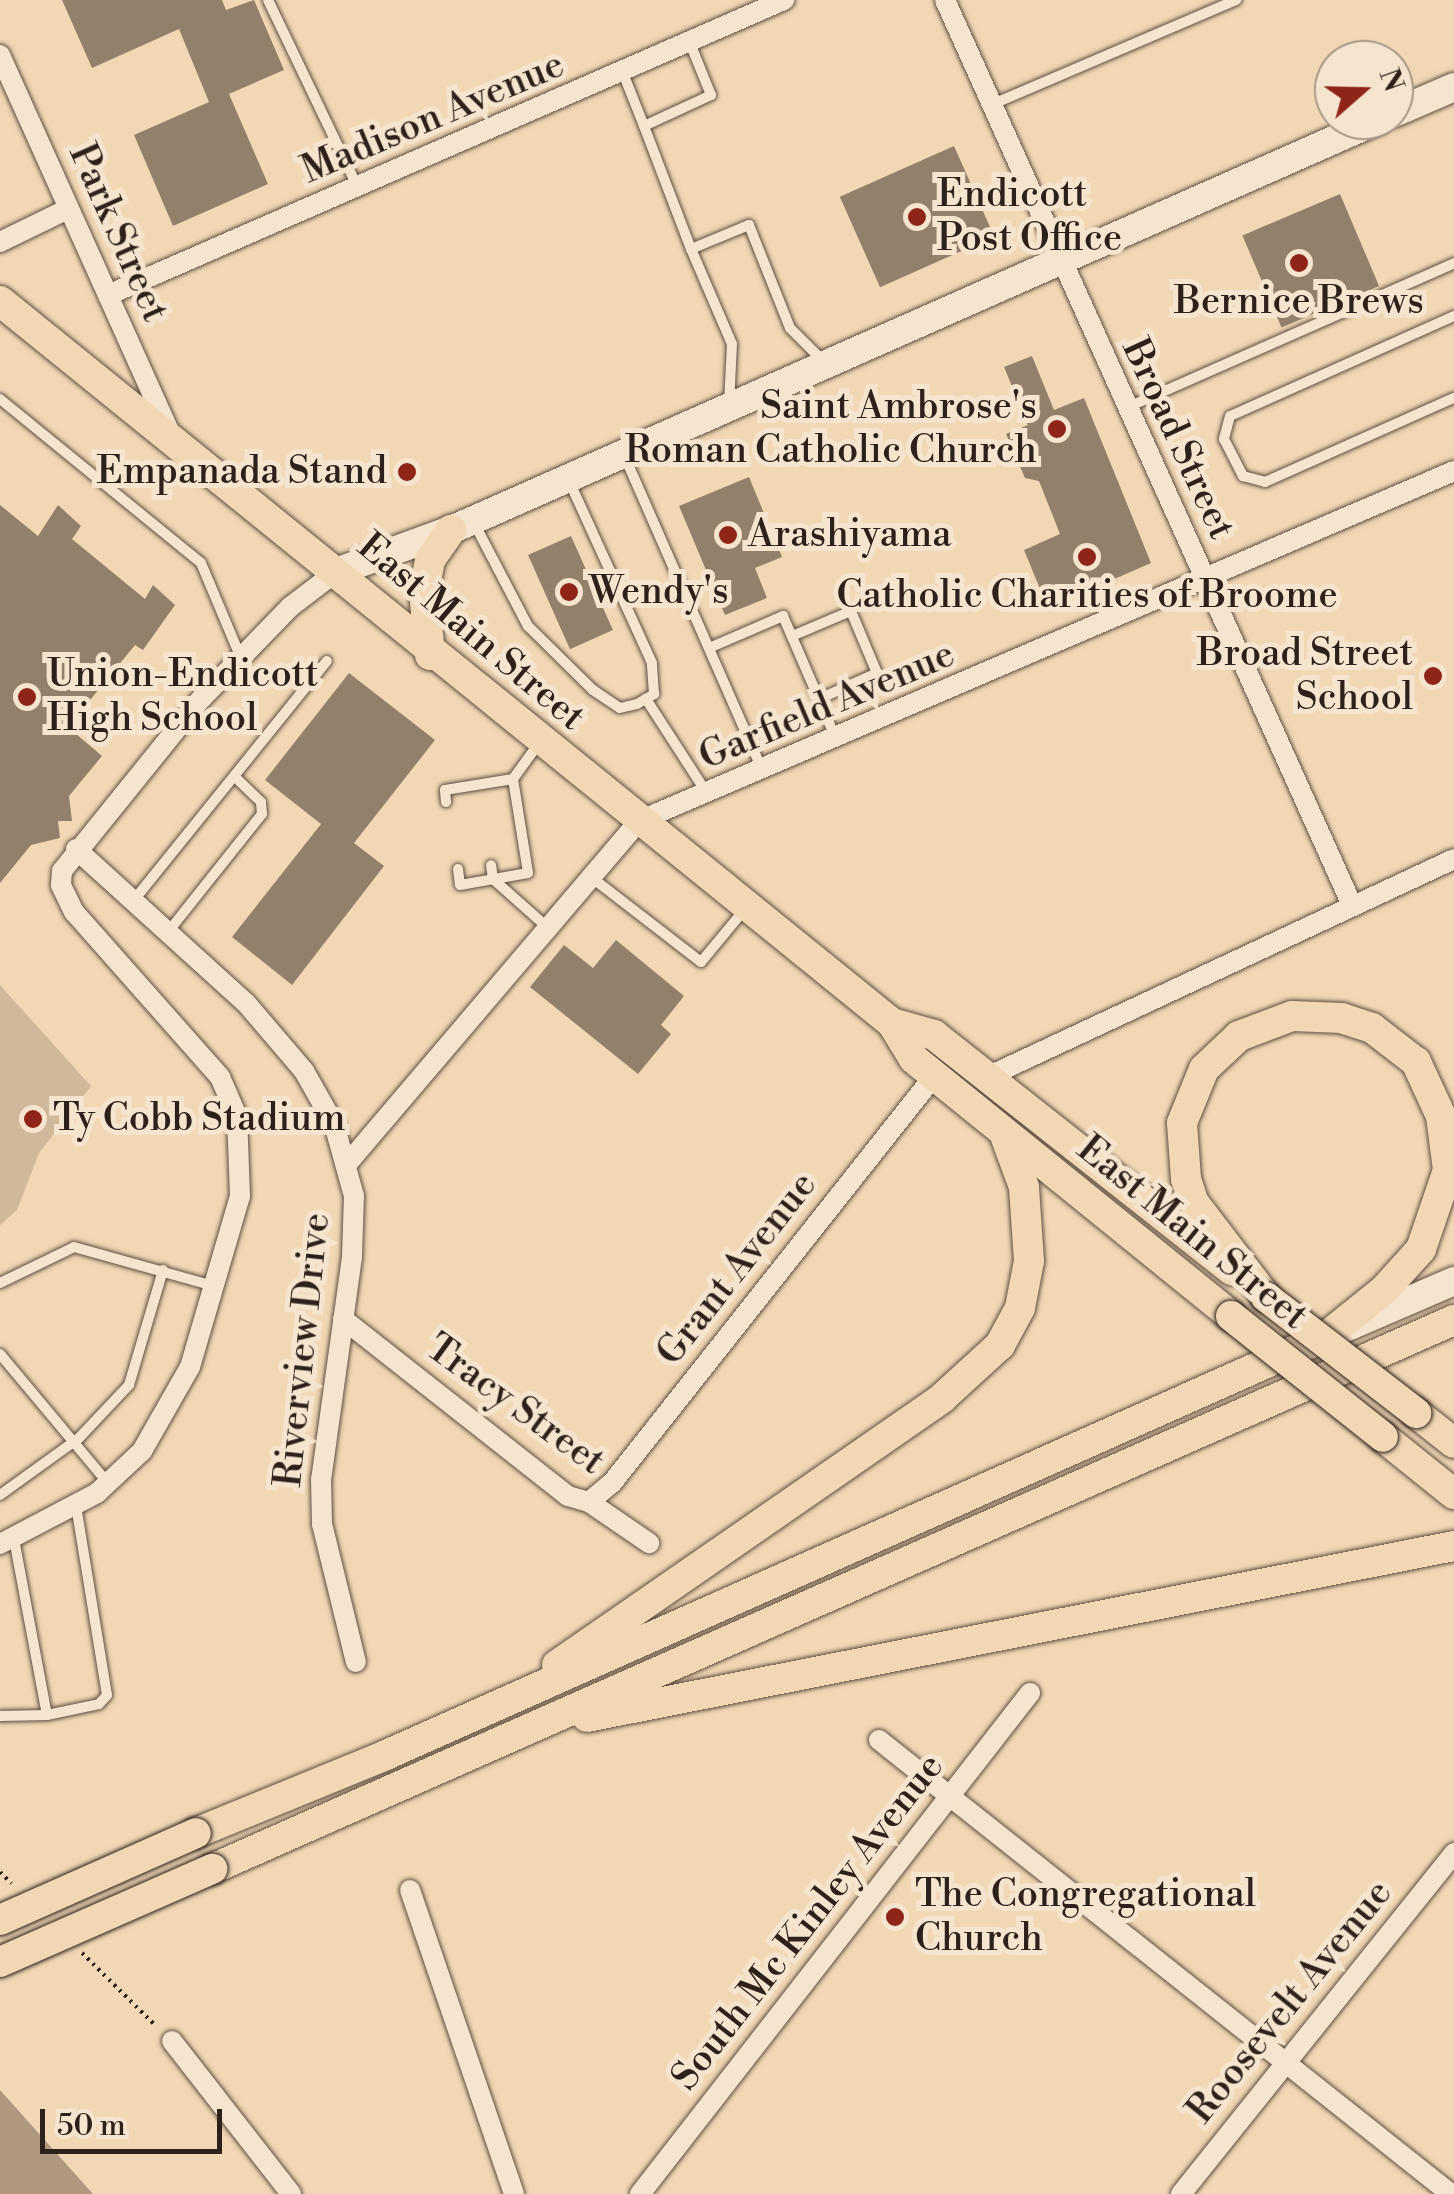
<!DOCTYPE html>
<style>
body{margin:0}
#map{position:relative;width:1454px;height:2194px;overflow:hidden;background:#f1d7b4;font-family:"Libre Bodoni",serif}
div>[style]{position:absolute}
.green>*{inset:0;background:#d0b89a}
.water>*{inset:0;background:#ae9980}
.building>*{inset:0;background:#93806b;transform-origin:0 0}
.path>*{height:4px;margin-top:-2px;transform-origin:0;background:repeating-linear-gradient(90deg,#2d211b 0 2.5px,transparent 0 7.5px)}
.roads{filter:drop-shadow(0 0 2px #5e4e41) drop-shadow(0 0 2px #5e4e41)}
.lane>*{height:10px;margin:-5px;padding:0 5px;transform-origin:5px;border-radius:5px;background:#f6e5ce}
.street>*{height:20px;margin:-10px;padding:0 10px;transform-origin:10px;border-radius:10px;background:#f6e5ce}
.secondary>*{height:28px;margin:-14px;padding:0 14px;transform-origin:14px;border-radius:14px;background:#f6e5ce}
.primary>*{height:30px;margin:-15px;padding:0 15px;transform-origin:15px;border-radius:15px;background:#f1d7b4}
.bridges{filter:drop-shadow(0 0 2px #2d211b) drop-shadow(0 0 2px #2d211b)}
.primary-bridge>*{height:30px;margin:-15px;padding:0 15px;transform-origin:15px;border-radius:15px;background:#f1d7b4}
.dots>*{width:28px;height:28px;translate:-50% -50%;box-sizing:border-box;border:5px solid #f6e5ce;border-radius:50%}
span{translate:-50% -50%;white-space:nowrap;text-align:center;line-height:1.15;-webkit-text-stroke:10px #f6e5ce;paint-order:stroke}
.street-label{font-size:38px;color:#2d211b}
.poi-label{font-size:38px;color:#2d211b}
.left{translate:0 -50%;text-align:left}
.right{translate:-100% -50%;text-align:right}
.north{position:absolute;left:1314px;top:40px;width:100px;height:100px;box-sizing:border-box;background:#f6e5ce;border:2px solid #a69786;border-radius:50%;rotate:70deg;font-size:28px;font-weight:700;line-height:40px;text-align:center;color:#2d211b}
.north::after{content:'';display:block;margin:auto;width:35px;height:45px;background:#8f2418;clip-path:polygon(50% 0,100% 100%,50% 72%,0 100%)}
.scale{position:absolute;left:40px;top:2109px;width:182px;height:45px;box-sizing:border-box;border:5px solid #2d211b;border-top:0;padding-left:12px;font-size:30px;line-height:35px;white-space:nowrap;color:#2d211b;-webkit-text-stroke:8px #f6e5ce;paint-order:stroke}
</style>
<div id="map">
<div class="green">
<div style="clip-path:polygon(0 985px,91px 1086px,39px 1153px,17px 1210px,0 1225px)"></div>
</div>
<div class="water">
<div style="clip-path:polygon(0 2090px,93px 2194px,0 2194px)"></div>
</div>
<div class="building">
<div style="clip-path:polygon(62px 0,222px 0,226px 10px,254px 0,284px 70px,229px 94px,268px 184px,173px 226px,134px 135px,209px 102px,179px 29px,92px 68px)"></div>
<div style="left:954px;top:146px;width:99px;height:125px;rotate:66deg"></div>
<div style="left:1340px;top:194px;width:100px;height:106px;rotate:67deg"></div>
<div style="clip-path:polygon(1032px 356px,1054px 410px,1084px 398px,1151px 563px,1048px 608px,1024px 550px,1060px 534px,1039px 481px,1025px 478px,1006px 434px,1028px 425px,1004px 367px)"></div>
<div style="clip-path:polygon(749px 477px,782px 557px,755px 568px,767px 598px,725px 615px,679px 506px)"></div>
<div style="clip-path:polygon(0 505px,38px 536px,58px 505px,81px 526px,72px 539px,145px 599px,153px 585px,175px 605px,143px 650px,135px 645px,68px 727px,102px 756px,69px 796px,72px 821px,58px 821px,60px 838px,31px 845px,0 883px)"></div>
<div style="left:571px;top:536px;width:103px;height:47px;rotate:66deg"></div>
<div style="clip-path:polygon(349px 673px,435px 740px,354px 843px,384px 866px,292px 985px,232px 937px,321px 824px,265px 780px)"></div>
<div style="clip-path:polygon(616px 940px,684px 996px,661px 1025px,671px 1034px,638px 1074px,530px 987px,564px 945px,593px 968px)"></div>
</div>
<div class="path">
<div style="left:0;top:1872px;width:16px;rotate:45deg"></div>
<div style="left:82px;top:1953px;width:105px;rotate:44.6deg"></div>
</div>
<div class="roads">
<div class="lane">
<div style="left:268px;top:0;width:208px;rotate:64.4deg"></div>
<div style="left:623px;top:73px;width:57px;rotate:68.4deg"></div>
<div style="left:644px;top:126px;width:74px;rotate:-24.8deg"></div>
<div style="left:711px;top:95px;width:56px;rotate:-112deg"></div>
<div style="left:991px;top:105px;width:267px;rotate:-23.2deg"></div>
<div style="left:644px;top:126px;width:132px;rotate:69.1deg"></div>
<div style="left:1454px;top:316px;width:245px;rotate:155.9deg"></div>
<div style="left:1230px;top:416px;width:24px;rotate:105deg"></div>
<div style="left:1224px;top:439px;width:42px;rotate:62.8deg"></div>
<div style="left:1243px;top:476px;width:23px;rotate:15deg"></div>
<div style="left:1265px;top:482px;width:207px;rotate:-24deg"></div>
<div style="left:0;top:399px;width:259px;rotate:39.2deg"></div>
<div style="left:201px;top:563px;width:103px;rotate:67.2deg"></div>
<div style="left:729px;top:405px;width:61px;rotate:-87.2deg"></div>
<div style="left:732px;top:344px;width:103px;rotate:-113.3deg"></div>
<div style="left:691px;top:249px;width:63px;rotate:-22.5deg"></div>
<div style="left:749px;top:225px;width:111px;rotate:68.3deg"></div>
<div style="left:790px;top:328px;width:49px;rotate:45deg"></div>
<div style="left:1126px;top:408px;width:359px;rotate:-23.8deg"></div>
<div style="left:624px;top:455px;width:343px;rotate:66.3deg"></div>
<div style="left:473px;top:521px;width:119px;rotate:62.4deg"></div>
<div style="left:528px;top:626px;width:91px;rotate:44.6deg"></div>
<div style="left:593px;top:690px;width:32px;rotate:34deg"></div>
<div style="left:620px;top:708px;width:17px;rotate:-13deg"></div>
<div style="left:637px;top:704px;width:20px;rotate:-30deg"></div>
<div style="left:654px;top:694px;width:31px;rotate:-94deg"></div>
<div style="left:652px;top:663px;width:202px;rotate:-114.5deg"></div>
<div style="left:709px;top:648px;width:81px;rotate:-23.4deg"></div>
<div style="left:783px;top:616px;width:90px;rotate:66.6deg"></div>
<div style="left:819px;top:699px;width:64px;rotate:-24.1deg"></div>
<div style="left:877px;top:673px;width:67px;rotate:-112.8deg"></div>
<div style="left:851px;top:611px;width:64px;rotate:157deg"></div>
<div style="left:646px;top:699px;width:114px;rotate:57.1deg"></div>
<div style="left:819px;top:699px;width:43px;rotate:67deg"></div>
<div style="left:513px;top:779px;width:44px;rotate:-54.2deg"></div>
<div style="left:446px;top:802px;width:12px;rotate:-95deg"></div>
<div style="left:445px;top:790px;width:69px;rotate:-9.2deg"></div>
<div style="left:513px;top:779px;width:95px;rotate:80.9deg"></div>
<div style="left:528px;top:873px;width:36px;rotate:170deg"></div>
<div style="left:493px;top:879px;width:71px;rotate:41.6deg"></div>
<div style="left:458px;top:869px;width:16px;rotate:83deg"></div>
<div style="left:460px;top:885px;width:34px;rotate:-10deg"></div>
<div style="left:493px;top:879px;width:14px;rotate:-98deg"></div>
<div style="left:591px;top:877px;width:139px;rotate:37.7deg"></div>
<div style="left:701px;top:962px;width:69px;rotate:-50.3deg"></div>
<div style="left:134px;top:900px;width:307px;rotate:-51.1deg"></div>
<div style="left:168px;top:932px;width:151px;rotate:-51.5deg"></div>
<div style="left:262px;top:814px;width:12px;rotate:-95deg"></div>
<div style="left:261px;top:802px;width:37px;rotate:-136deg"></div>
<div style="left:0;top:1283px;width:82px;rotate:-25.9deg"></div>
<div style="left:74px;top:1247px;width:145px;rotate:15.6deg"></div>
<div style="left:0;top:1354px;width:168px;rotate:50.1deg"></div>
<div style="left:0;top:1495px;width:97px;rotate:-35.8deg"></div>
<div style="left:79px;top:1438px;width:73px;rotate:-46.7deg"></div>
<div style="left:129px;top:1385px;width:120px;rotate:-73.5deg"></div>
<div style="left:14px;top:1539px;width:179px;rotate:79.4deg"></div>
<div style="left:0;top:1716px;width:47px;rotate:-1.2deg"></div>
<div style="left:47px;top:1715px;width:53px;rotate:-11.9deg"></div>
<div style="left:99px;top:1704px;width:12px;rotate:-48deg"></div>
<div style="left:107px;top:1695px;width:192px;rotate:-99.3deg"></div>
</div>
<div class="street">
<div style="left:945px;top:0;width:992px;rotate:65.79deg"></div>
<div style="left:0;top:55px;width:419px;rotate:65.8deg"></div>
<div style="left:0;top:242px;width:76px;rotate:-25.9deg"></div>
<div style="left:108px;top:295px;width:738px;rotate:-23.58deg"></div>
<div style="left:76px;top:849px;width:229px;rotate:42.2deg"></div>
<div style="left:246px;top:1003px;width:89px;rotate:49.5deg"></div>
<div style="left:304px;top:1071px;width:61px;rotate:60.5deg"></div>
<div style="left:334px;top:1124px;width:75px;rotate:74.5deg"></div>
<div style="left:354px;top:1196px;width:61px;rotate:91.9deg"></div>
<div style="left:352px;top:1257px;width:224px;rotate:97.9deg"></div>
<div style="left:321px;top:1479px;width:45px;rotate:88.7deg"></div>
<div style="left:322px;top:1524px;width:142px;rotate:76.2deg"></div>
<div style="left:987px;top:1077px;width:515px;rotate:-25.02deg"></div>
<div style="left:347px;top:1164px;width:450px;rotate:-49.6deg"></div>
<div style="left:639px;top:821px;width:887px;rotate:-23.24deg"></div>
<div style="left:343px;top:1319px;width:286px;rotate:38.2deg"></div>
<div style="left:568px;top:1496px;width:22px;rotate:16deg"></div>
<div style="left:589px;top:1502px;width:73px;rotate:34.3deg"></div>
<div style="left:589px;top:1502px;width:30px;rotate:-40deg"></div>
<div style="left:612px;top:1483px;width:519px;rotate:-51.65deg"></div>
<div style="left:0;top:1544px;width:110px;rotate:-27.7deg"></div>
<div style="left:97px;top:1493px;width:62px;rotate:-43deg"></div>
<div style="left:142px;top:1451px;width:97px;rotate:-60.3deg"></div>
<div style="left:190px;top:1367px;width:178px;rotate:-73.7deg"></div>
<div style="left:240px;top:1196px;width:80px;rotate:-92.1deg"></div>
<div style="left:237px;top:1116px;width:43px;rotate:-113.6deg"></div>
<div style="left:220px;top:1077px;width:220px;rotate:-131.5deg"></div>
<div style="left:74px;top:912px;width:30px;rotate:-116deg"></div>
<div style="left:61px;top:885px;width:14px;rotate:-86deg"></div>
<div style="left:62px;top:871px;width:221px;rotate:-51.1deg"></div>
<div style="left:201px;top:699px;width:128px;rotate:-45.9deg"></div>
<div style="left:290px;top:607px;width:58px;rotate:-37.3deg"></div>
<div style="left:879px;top:1740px;width:730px;rotate:38.44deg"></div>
<div style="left:410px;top:1890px;width:321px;rotate:71.1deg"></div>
<div style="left:172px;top:2041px;width:194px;rotate:52.1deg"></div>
<div style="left:640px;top:2194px;width:635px;rotate:-52.1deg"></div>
<div style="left:1181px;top:2194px;width:437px;rotate:-51.3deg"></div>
</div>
<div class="secondary">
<div style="left:1394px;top:113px;width:65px;rotate:-23.4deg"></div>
<div style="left:336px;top:572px;width:122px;rotate:-20.1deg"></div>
<div style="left:451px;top:530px;width:1015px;rotate:-23.84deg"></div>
<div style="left:1345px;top:1328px;width:119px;rotate:-23.3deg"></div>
</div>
<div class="primary">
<div style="left:0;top:301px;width:1148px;rotate:38.99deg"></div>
<div style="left:892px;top:1023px;width:42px;rotate:58.6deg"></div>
<div style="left:914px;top:1059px;width:408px;rotate:39deg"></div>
<div style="left:430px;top:655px;width:64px;rotate:-95.4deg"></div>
<div style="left:424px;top:591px;width:32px;rotate:-79deg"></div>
<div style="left:430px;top:560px;width:37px;rotate:-55deg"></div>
<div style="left:892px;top:1023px;width:44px;rotate:15.9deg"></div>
<div style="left:934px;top:1035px;width:380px;rotate:38.3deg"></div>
<div style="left:1416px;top:1413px;width:48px;rotate:38.3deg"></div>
<div style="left:1383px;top:1437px;width:91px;rotate:38.8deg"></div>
<div style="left:557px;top:1665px;width:469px;rotate:-34.7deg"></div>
<div style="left:942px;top:1398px;width:79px;rotate:-42.4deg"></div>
<div style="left:1000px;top:1345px;width:42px;rotate:-61.6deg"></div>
<div style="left:1020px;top:1308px;width:48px;rotate:-79.2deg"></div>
<div style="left:1029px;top:1261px;width:74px;rotate:-93.9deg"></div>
<div style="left:1024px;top:1187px;width:52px;rotate:-110.2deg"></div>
<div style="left:587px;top:1717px;width:884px;rotate:-11.16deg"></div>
<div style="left:196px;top:1833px;width:205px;rotate:-22.3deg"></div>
<div style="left:386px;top:1755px;width:1030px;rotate:-24deg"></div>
<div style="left:1327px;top:1336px;width:75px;rotate:-39deg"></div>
<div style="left:1385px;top:1289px;width:54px;rotate:-48deg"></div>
<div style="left:1421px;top:1249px;width:83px;rotate:-71.1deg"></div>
<div style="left:1448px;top:1170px;width:54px;rotate:-97.4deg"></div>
<div style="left:1441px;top:1116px;width:60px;rotate:-114.8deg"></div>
<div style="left:1416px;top:1062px;width:56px;rotate:-142.3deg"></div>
<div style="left:1372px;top:1028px;width:32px;rotate:-162deg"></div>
<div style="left:1342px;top:1018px;width:50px;rotate:-177.7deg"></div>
<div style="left:1292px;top:1016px;width:57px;rotate:159.3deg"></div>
<div style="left:1239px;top:1036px;width:48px;rotate:136.7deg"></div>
<div style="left:1204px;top:1069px;width:58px;rotate:112.2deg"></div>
<div style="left:1182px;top:1123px;width:56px;rotate:85.9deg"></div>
<div style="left:1186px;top:1179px;width:25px;rotate:72deg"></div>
<div style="left:1194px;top:1203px;width:118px;rotate:52.5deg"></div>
<div style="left:212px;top:1869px;width:1358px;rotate:-23.85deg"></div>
</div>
</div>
<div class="bridges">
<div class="primary-bridge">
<div style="left:1266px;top:1297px;width:190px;rotate:37.7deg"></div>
<div style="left:1231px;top:1316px;width:194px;rotate:38.5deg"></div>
<div style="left:0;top:1920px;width:214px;rotate:-23.9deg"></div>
<div style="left:0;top:1962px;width:232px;rotate:-23.7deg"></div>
</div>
</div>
<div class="dots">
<div style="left:917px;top:217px;background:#8f2418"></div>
<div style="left:1299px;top:263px;background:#8f2418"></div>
<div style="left:1057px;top:429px;background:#8f2418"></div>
<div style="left:407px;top:472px;background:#8f2418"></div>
<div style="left:728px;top:535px;background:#8f2418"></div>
<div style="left:1087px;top:557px;background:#8f2418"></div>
<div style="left:569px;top:592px;background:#8f2418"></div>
<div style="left:1433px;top:676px;background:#8f2418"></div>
<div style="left:27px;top:697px;background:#8f2418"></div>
<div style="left:33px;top:1119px;background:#8f2418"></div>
<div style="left:895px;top:1917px;background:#8f2418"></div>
</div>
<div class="street-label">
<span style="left:433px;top:118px;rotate:-23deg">Madison Avenue</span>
<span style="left:118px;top:233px;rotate:66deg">Park Street</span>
<span style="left:1178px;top:439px;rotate:65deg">Broad Street</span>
<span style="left:471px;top:632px;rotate:40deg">East Main Street</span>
<span style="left:827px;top:706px;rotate:-23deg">Garfield Avenue</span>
<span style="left:1192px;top:1233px;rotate:39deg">East Main Street</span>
<span style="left:737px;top:1269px;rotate:-52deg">Grant Avenue</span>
<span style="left:303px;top:1350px;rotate:-84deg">Riverview Drive</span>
<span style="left:515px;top:1405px;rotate:36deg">Tracy Street</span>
<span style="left:808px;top:1922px;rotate:-52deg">South Mc Kinley Avenue</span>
<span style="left:1290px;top:2002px;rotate:-51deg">Roosevelt Avenue</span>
</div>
<div class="poi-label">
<span class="left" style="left:937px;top:217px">Endicott<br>Post Office</span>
<span style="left:1299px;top:302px">Bernice Brews</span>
<span class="right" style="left:1037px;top:429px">Saint Ambrose's<br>Roman Catholic Church</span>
<span class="right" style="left:387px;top:472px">Empanada Stand</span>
<span class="left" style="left:748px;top:535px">Arashiyama</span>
<span class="left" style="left:589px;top:592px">Wendy's</span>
<span style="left:1087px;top:596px">Catholic Charities of Broome</span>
<span class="right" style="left:1413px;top:676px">Broad Street<br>School</span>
<span class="left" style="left:47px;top:697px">Union-Endicott<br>High School</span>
<span class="left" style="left:53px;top:1119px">Ty Cobb Stadium</span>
<span class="left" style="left:915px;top:1917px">The Congregational<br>Church</span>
</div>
<div class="north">N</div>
<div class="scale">50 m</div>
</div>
